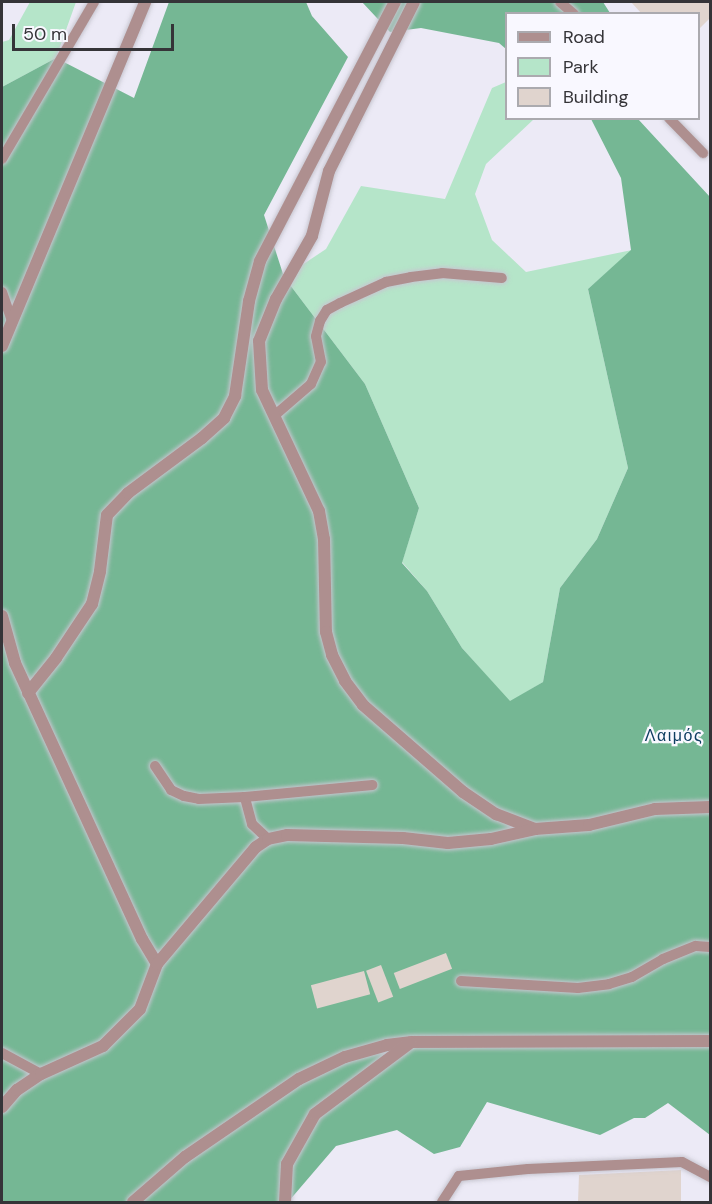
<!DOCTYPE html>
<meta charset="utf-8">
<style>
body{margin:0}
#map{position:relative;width:712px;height:1204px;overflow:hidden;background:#eceaf6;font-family:"DM Sans",sans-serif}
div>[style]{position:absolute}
.green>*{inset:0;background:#b5e5c9}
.forest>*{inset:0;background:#75b794}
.building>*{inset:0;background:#e0d4ce;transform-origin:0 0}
.roads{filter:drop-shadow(0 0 2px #c7c6d0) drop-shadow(0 0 2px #c7c6d0)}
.service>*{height:10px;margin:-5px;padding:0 5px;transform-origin:5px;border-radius:5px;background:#ae8f8f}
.minor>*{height:12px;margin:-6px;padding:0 6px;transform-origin:6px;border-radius:6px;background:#ae8f8f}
span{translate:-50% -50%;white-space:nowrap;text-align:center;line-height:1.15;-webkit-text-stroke:4.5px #f9f8ff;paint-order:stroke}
.neighbourhood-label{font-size:16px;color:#0e3d61;letter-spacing:1.5px}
.frame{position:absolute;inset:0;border:3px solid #353438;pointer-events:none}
.legend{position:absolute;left:505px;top:12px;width:195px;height:108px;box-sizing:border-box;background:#f9f8ff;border:2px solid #abaaaf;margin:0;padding:8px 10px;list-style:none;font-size:18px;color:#353438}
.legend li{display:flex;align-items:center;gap:12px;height:30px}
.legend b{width:30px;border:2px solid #abaaaf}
.scale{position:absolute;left:12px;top:24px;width:162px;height:27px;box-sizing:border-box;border:3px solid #353438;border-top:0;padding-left:8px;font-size:18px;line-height:21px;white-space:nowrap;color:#353438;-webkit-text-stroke:4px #f9f8ff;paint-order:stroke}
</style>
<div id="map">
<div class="green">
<div style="clip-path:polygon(30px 2px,76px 2px,56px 58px,2px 87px,2px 42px,9px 40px)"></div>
<div style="clip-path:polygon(506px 82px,506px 118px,534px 119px,486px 164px,475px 194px,492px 240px,526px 272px,632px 250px,588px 289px,628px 468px,597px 539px,560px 588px,543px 682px,510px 702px,462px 648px,427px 591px,402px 562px,419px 508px,365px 384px,284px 277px,326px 249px,361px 186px,445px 199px,492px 88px)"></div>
</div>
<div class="forest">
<div style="clip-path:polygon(169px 2px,306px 2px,312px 16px,348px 57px,264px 215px,284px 277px,365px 384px,419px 508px,402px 563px,427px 591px,462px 648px,510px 701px,543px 682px,560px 588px,597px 539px,628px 468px,588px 289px,631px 250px,621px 178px,591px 119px,638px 119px,710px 197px,710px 1135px,668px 1103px,645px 1118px,634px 1118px,600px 1135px,487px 1102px,460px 1147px,434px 1154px,397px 1130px,336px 1146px,288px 1202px,2px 1202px,2px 87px,56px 58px,134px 98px)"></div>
<div style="clip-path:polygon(362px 2px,603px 2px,610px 13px,506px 14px,506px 49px,499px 43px,421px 28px,390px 32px)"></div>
</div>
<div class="building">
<div style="clip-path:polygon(631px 2px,710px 2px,710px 18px,698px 30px,698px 14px,642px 14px)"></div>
<div style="left:446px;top:953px;width:17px;height:56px;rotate:69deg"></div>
<div style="left:381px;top:965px;width:34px;height:16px;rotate:69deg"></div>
<div style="left:364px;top:971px;width:24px;height:55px;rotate:75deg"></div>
<div style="clip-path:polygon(681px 1170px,681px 1202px,578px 1202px,579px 1175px)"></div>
</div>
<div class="roads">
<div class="service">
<div style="left:560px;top:2px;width:18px;rotate:41deg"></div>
<div style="left:669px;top:118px;width:49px;rotate:45.8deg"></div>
<div style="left:2px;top:159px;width:182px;rotate:-59.6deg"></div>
<div style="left:2px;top:292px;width:28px;rotate:71deg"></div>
<div style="left:274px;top:416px;width:49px;rotate:-40.9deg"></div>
<div style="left:311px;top:384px;width:24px;rotate:-66deg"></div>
<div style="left:321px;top:362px;width:26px;rotate:-101deg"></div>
<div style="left:316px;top:336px;width:16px;rotate:-75deg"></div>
<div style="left:320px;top:321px;width:13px;rotate:-58deg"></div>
<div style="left:327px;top:310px;width:15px;rotate:-28deg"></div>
<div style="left:340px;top:303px;width:51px;rotate:-24.5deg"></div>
<div style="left:386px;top:282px;width:25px;rotate:-11deg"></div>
<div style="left:411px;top:277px;width:31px;rotate:-7deg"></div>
<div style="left:442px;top:273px;width:60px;rotate:4.8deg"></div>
<div style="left:155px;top:766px;width:29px;rotate:56deg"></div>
<div style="left:171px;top:790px;width:14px;rotate:25deg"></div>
<div style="left:184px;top:796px;width:15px;rotate:11deg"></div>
<div style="left:199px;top:799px;width:46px;rotate:-2.5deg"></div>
<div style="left:268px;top:839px;width:22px;rotate:-137deg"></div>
<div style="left:252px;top:824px;width:28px;rotate:-105deg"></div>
<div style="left:245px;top:797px;width:128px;rotate:-5.4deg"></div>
<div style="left:461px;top:981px;width:117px;rotate:3.4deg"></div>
<div style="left:578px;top:988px;width:31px;rotate:-7deg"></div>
<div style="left:609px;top:984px;width:24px;rotate:-17deg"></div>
<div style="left:632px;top:977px;width:36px;rotate:-30deg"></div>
<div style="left:663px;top:959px;width:35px;rotate:-22deg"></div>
<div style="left:696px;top:946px;width:14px;rotate:4deg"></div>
<div style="left:2px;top:1053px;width:44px;rotate:28.3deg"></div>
<div style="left:442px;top:1202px;width:31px;rotate:-57deg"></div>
<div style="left:459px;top:1176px;width:69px;rotate:-5.8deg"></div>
<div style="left:528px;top:1169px;width:154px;rotate:-2.6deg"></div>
<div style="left:682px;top:1162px;width:32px;rotate:28deg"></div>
</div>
<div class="minor">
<div style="left:414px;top:2px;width:189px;rotate:116.7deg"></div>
<div style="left:329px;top:171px;width:67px;rotate:104.7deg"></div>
<div style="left:312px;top:236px;width:73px;rotate:119.7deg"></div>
<div style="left:276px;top:299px;width:45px;rotate:112deg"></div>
<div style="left:259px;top:341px;width:49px;rotate:86.5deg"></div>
<div style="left:262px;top:390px;width:134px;rotate:64.8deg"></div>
<div style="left:319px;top:511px;width:28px;rotate:80deg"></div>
<div style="left:324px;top:539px;width:93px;rotate:88.8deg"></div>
<div style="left:326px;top:632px;width:24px;rotate:75deg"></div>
<div style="left:332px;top:655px;width:29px;rotate:63deg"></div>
<div style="left:345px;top:681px;width:30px;rotate:53deg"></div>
<div style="left:363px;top:705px;width:133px;rotate:41deg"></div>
<div style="left:463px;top:792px;width:40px;rotate:34deg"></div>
<div style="left:496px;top:814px;width:42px;rotate:21deg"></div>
<div style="left:2px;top:346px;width:373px;rotate:-67.4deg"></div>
<div style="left:2px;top:616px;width:49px;rotate:74.5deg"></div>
<div style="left:15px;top:663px;width:304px;rotate:65.3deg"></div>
<div style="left:142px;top:939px;width:29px;rotate:59deg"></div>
<div style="left:28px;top:693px;width:45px;rotate:-51.3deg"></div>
<div style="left:56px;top:658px;width:65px;rotate:-56.3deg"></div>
<div style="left:92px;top:604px;width:34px;rotate:-76deg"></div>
<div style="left:100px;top:571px;width:56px;rotate:-82.9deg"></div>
<div style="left:107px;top:515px;width:30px;rotate:-46deg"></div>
<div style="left:128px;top:493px;width:92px;rotate:-36.6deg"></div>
<div style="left:202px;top:438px;width:30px;rotate:-42deg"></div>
<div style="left:224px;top:418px;width:25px;rotate:-63deg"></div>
<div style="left:235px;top:396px;width:96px;rotate:-81.6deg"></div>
<div style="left:249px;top:301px;width:41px;rotate:-74.6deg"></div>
<div style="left:260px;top:261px;width:292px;rotate:-62.5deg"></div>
<div style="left:2px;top:1107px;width:23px;rotate:-49deg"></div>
<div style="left:17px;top:1090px;width:29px;rotate:-34deg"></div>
<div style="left:41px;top:1074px;width:68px;rotate:-24.3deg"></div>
<div style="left:103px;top:1046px;width:52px;rotate:-45deg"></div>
<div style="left:140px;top:1009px;width:48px;rotate:-69.3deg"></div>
<div style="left:157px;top:964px;width:153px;rotate:-49.8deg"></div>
<div style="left:256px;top:847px;width:14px;rotate:-34deg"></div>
<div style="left:268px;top:839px;width:19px;rotate:-12deg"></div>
<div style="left:287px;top:835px;width:116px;rotate:1.5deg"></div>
<div style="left:403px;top:838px;width:45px;rotate:6.3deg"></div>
<div style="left:448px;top:843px;width:43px;rotate:-5.3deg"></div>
<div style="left:491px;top:839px;width:45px;rotate:-12.8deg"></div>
<div style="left:535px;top:829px;width:54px;rotate:-4.2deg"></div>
<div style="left:589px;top:825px;width:68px;rotate:-13.6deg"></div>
<div style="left:655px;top:809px;width:55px;rotate:-2.1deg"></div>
<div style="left:133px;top:1202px;width:69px;rotate:-40.9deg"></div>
<div style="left:185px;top:1157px;width:138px;rotate:-34.4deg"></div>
<div style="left:299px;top:1079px;width:51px;rotate:-25.6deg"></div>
<div style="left:345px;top:1057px;width:44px;rotate:-15.9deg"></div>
<div style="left:387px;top:1045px;width:25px;rotate:-7deg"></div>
<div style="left:412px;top:1042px;width:298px;rotate:-0.2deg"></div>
<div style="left:285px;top:1202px;width:38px;rotate:-87deg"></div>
<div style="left:287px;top:1164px;width:57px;rotate:-60.8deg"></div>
<div style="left:315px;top:1114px;width:119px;rotate:-36.8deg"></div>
</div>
</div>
<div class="neighbourhood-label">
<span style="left:674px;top:736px">Λαιμός</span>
</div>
<div class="frame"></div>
<ul class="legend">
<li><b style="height:8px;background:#ae8f8f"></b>Road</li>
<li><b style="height:16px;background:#b5e5c9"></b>Park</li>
<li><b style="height:16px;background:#e0d4ce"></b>Building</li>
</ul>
<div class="scale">50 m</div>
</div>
